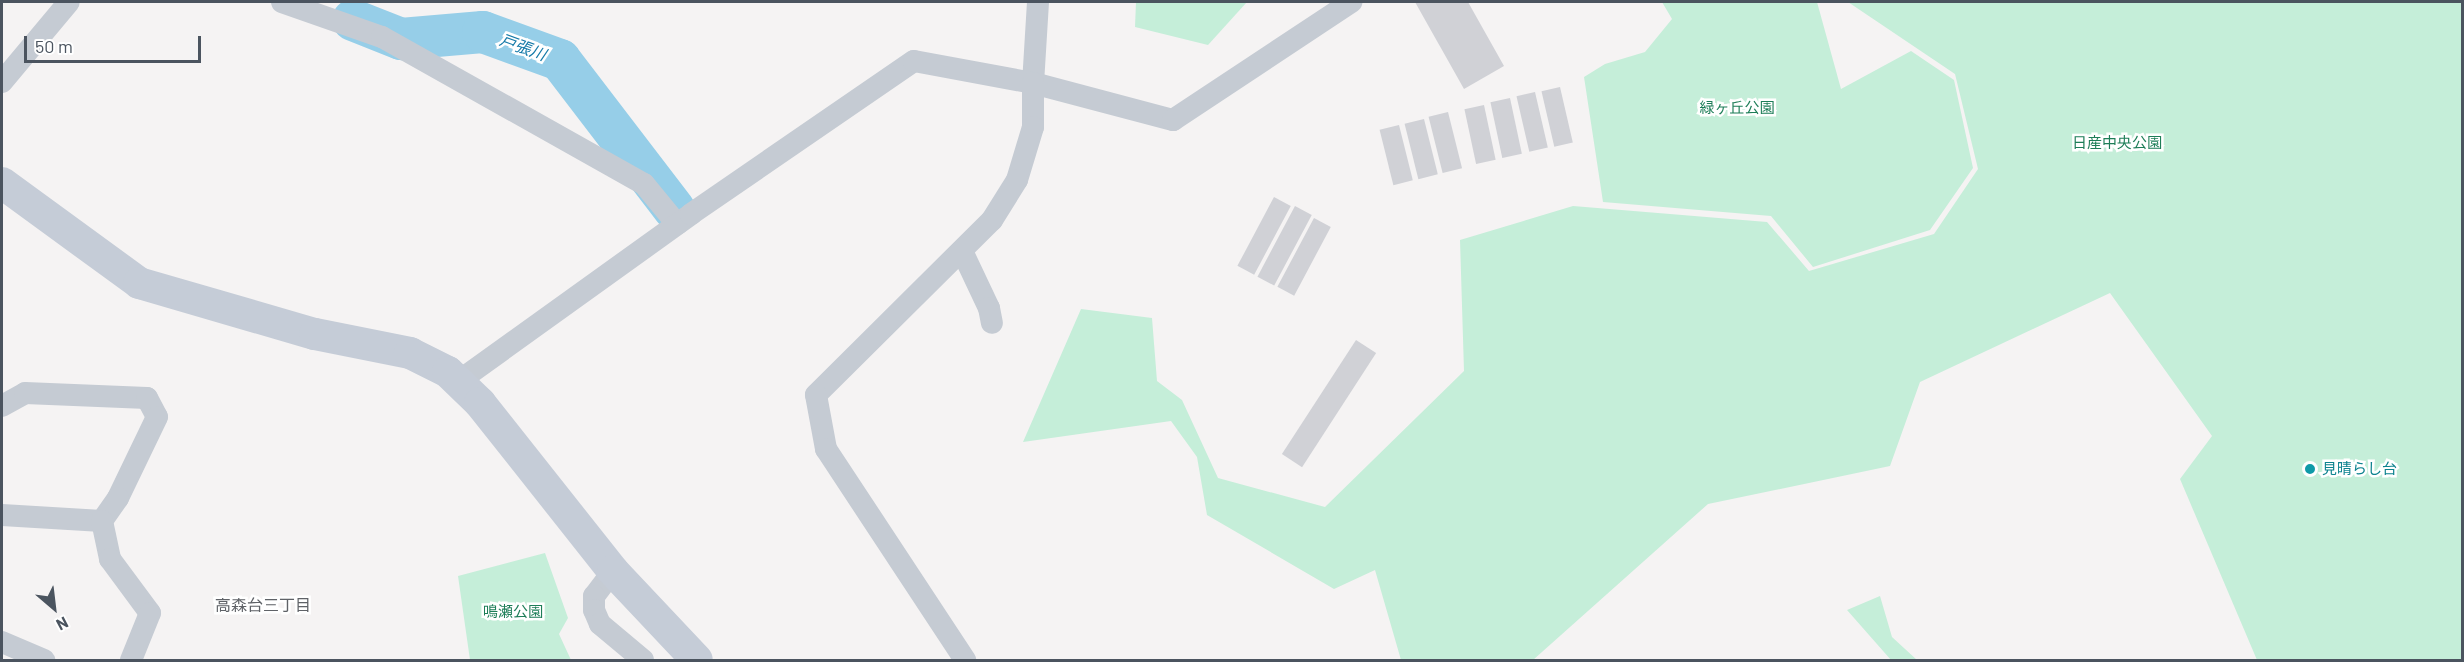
<!DOCTYPE html>
<meta charset="utf-8">
<style>
body{margin:0}
#map{position:relative;width:2464px;height:662px;overflow:hidden;background:#f5f3f3;font-family:Barlow,"Noto Sans JP",sans-serif}
div>[style]{position:absolute}
.green>*{inset:0;background:#c5eed9}
.river>*{height:42px;margin:-21px;padding:0 21px;transform-origin:21px;border-radius:21px;background:#96cee8}
.building>*{inset:0;background:#d0d1d6;transform-origin:0 0}
.street>*{height:22px;margin:-11px;padding:0 11px;transform-origin:11px;border-radius:11px;background:#c5cbd3}
.secondary>*{height:32px;margin:-16px;padding:0 16px;transform-origin:16px;border-radius:16px;background:#c5ccd7}
.dots>*{width:16px;height:16px;translate:-50% -50%;box-sizing:border-box;border:3px solid #fff;border-radius:50%}
span{translate:-50% -50%;white-space:nowrap;text-align:center;line-height:1.15;-webkit-text-stroke:5px #fff;paint-order:stroke}
.park-label{font-size:15px;color:#1e7e58}
.culture-label{font-size:15px;color:#0d838f}
.left{translate:0 -50%;text-align:left}
.water-label{font-size:16px;color:#167aa8;font-style:italic}
.neighbourhood-label{font-size:16px;color:#5f6267}
.frame{position:absolute;inset:0;border:3px solid #4b545f;pointer-events:none}
.north{position:absolute;left:24px;top:578px;width:60px;height:60px;-webkit-text-stroke:4px #fff;paint-order:stroke;rotate:152deg;font-size:16px;font-weight:700;line-height:24px;text-align:center;color:#4b545f}
.north::after{content:'';display:block;margin:auto;width:21px;height:27px;background:#4b545f;clip-path:polygon(50% 0,100% 100%,50% 72%,0 100%)}
.scale{position:absolute;left:24px;top:36px;width:177px;height:27px;box-sizing:border-box;border:3px solid #4b545f;border-top:0;padding-left:8px;font-size:18px;line-height:21px;white-space:nowrap;color:#4b545f;-webkit-text-stroke:4px #fff;paint-order:stroke}
</style>
<div id="map">
<div class="green">
<div style="clip-path:polygon(1136px 2px,1247px 2px,1208px 45px,1135px 27px)"></div>
<div style="clip-path:polygon(1662px 2px,1817px 2px,1841px 89px,1911px 51px,1954px 80px,1973px 168px,1930px 230px,1813px 267px,1771px 216px,1603px 202px,1584px 77px,1605px 64px,1645px 52px,1672px 19px)"></div>
<div style="clip-path:polygon(1848px 2px,2462px 2px,2462px 660px,2257px 660px,2180px 479px,2212px 436px,2110px 293px,1920px 382px,1890px 466px,1708px 504px,1533px 660px,1401px 660px,1375px 570px,1334px 589px,1207px 515px,1197px 457px,1171px 421px,1023px 442px,1081px 309px,1152px 318px,1157px 381px,1182px 400px,1218px 478px,1325px 507px,1464px 371px,1460px 240px,1573px 206px,1767px 222px,1809px 271px,1934px 234px,1978px 169px,1955px 74px)"></div>
<div style="clip-path:polygon(545px 553px,568px 618px,559px 634px,571px 660px,470px 660px,458px 576px)"></div>
<div style="clip-path:polygon(1880px 596px,1892px 637px,1917px 660px,1891px 660px,1847px 610px)"></div>
</div>
<div class="river">
<div style="left:353px;top:20px;width:52px;rotate:21.6deg"></div>
<div style="left:401px;top:39px;width:82px;rotate:-4.9deg"></div>
<div style="left:483px;top:32px;width:82px;rotate:20deg"></div>
<div style="left:560px;top:60px;width:188px;rotate:52.6deg"></div>
</div>
<div class="building">
<div style="clip-path:polygon(1415px 2px,1468px 2px,1504px 66px,1464px 89px)"></div>
<div style="left:1560px;top:87px;width:57px;height:19px;rotate:77deg"></div>
<div style="left:1535px;top:92px;width:57px;height:19px;rotate:77deg"></div>
<div style="left:1510px;top:98px;width:57px;height:20px;rotate:78deg"></div>
<div style="left:1484px;top:105px;width:56px;height:20px;rotate:78deg"></div>
<div style="left:1448px;top:112px;width:58px;height:20px;rotate:76deg"></div>
<div style="left:1424px;top:119px;width:57px;height:20px;rotate:76deg"></div>
<div style="left:1399px;top:125px;width:57px;height:20px;rotate:76deg"></div>
<div style="left:1274px;top:197px;width:19px;height:78px;rotate:28deg"></div>
<div style="left:1295px;top:206px;width:19px;height:80px;rotate:28deg"></div>
<div style="left:1314px;top:218px;width:19px;height:78px;rotate:28deg"></div>
<div style="left:1356px;top:340px;width:24px;height:136px;rotate:33deg"></div>
</div>
<div class="street">
<div style="left:282px;top:2px;width:106px;rotate:19.3deg"></div>
<div style="left:382px;top:37px;width:300px;rotate:29.3deg"></div>
<div style="left:644px;top:184px;width:52px;rotate:50.5deg"></div>
<div style="left:1038px;top:2px;width:81px;rotate:93.5deg"></div>
<div style="left:1033px;top:83px;width:145px;rotate:14.8deg"></div>
<div style="left:1173px;top:120px;width:214px;rotate:-33.5deg"></div>
<div style="left:2px;top:82px;width:104px;rotate:-50.1deg"></div>
<div style="left:962px;top:251px;width:63px;rotate:64.7deg"></div>
<div style="left:989px;top:308px;width:15px;rotate:79deg"></div>
<div style="left:459px;top:381px;width:286px;rotate:-35.7deg"></div>
<div style="left:691px;top:214px;width:270px;rotate:-34.5deg"></div>
<div style="left:914px;top:61px;width:121px;rotate:10.5deg"></div>
<div style="left:1033px;top:83px;width:44px;rotate:90deg"></div>
<div style="left:1033px;top:127px;width:55px;rotate:106.8deg"></div>
<div style="left:1017px;top:180px;width:47px;rotate:122deg"></div>
<div style="left:992px;top:220px;width:248px;rotate:135.2deg"></div>
<div style="left:816px;top:395px;width:55px;rotate:79.5deg"></div>
<div style="left:826px;top:449px;width:253px;rotate:56.6deg"></div>
<div style="left:2px;top:406px;width:26px;rotate:-29deg"></div>
<div style="left:25px;top:393px;width:122px;rotate:2.3deg"></div>
<div style="left:147px;top:398px;width:21px;rotate:62deg"></div>
<div style="left:157px;top:417px;width:90px;rotate:115.7deg"></div>
<div style="left:118px;top:498px;width:28px;rotate:125deg"></div>
<div style="left:2px;top:515px;width:100px;rotate:3.4deg"></div>
<div style="left:102px;top:521px;width:39px;rotate:78deg"></div>
<div style="left:110px;top:559px;width:67px;rotate:53.5deg"></div>
<div style="left:150px;top:613px;width:51px;rotate:112deg"></div>
<div style="left:613px;top:571px;width:31px;rotate:127deg"></div>
<div style="left:594px;top:596px;width:14px;rotate:90deg"></div>
<div style="left:594px;top:610px;width:15px;rotate:67deg"></div>
<div style="left:600px;top:624px;width:56px;rotate:39.9deg"></div>
<div style="left:2px;top:642px;width:46px;rotate:23.2deg"></div>
</div>
<div class="secondary">
<div style="left:2px;top:183px;width:170px;rotate:36.1deg"></div>
<div style="left:139px;top:283px;width:183px;rotate:16.2deg"></div>
<div style="left:315px;top:334px;width:97px;rotate:11.3deg"></div>
<div style="left:410px;top:353px;width:42px;rotate:26.6deg"></div>
<div style="left:448px;top:372px;width:45px;rotate:44.1deg"></div>
<div style="left:480px;top:403px;width:214px;rotate:51.6deg"></div>
<div style="left:613px;top:571px;width:122px;rotate:46.7deg"></div>
</div>
<div class="dots">
<div style="left:2310px;top:469px;background:#0f9aa8"></div>
</div>
<div class="park-label">
<span style="left:1737px;top:108px">緑ヶ丘公園</span>
<span style="left:2117px;top:143px">日産中央公園</span>
<span style="left:513px;top:612px">鳴瀬公園</span>
</div>
<div class="culture-label">
<span class="left" style="left:2322px;top:469px">見晴らし台</span>
</div>
<div class="water-label">
<span style="left:523px;top:47px;rotate:20deg">戸張川</span>
</div>
<div class="neighbourhood-label">
<span style="left:263px;top:605px">高森台三丁目</span>
</div>
<div class="frame"></div>
<div class="north">N</div>
<div class="scale">50 m</div>
</div>
